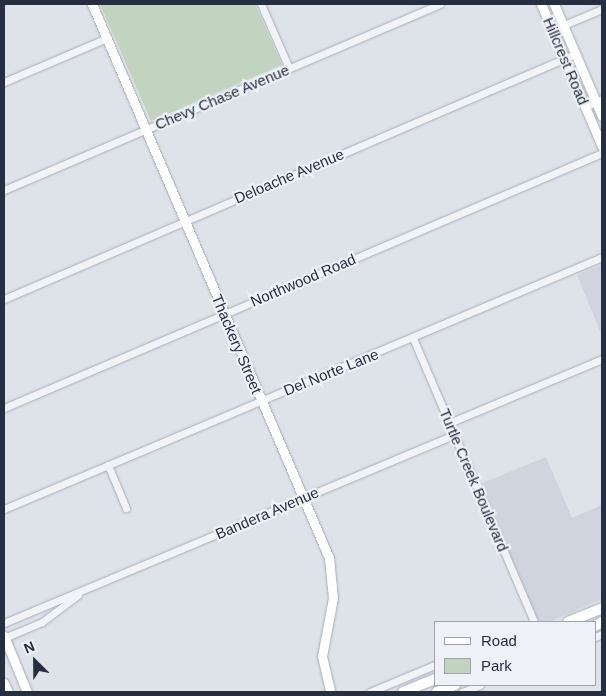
<!DOCTYPE html>
<style>
body{margin:0}
#map{position:relative;width:606px;height:696px;overflow:hidden;background:#dee2e9;font-family:Helvetica,sans-serif}
div>[style]{position:absolute}
.built>*{inset:0;background:#d0d4de}
.green>*{inset:0;background:#c2d4bf}
.roads{filter:drop-shadow(0 0 1px #a7acb7) drop-shadow(0 0 1px #a7acb7)}
.street>*{height:7px;margin:-3.5px;padding:0 3.5px;transform-origin:3.5px;border-radius:3.5px;background:#f1f3f7}
.secondary>*{height:9px;margin:-4.5px;padding:0 4.5px;transform-origin:4.5px;border-radius:4.5px;background:#fff}
.primary>*{height:10px;margin:-5px;padding:0 5px;transform-origin:5px;border-radius:5px;background:#fff}
span{translate:-50% -50%;white-space:nowrap;text-align:center;line-height:1.15;-webkit-text-stroke:4.5px #eef1f6;paint-order:stroke}
.street-label{font-size:15px;color:#262e41}
.frame{position:absolute;inset:0;border:5px solid #262e41;pointer-events:none}
.legend{position:absolute;left:434px;top:621px;width:162px;height:65px;box-sizing:border-box;background:#eef1f6;border:1px solid #9ea3ae;margin:0;padding:6px 9px;list-style:none;font-size:15px;color:#262e41}
.legend li{display:flex;align-items:center;gap:10px;height:25px}
.legend b{width:25px;border:1px solid #9ea3ae}
.north{position:absolute;left:10px;top:636px;width:50px;height:50px;-webkit-text-stroke:4px #eef1f6;paint-order:stroke;rotate:337deg;font-size:14px;font-weight:700;line-height:20px;text-align:center;color:#262e41}
.north::after{content:'';display:block;margin:auto;width:18px;height:22px;background:#262e41;clip-path:polygon(50% 0,100% 100%,50% 72%,0 100%)}
</style>
<div id="map">
<div class="built">
<div style="clip-path:polygon(602px 265px,602px 336px,577px 275px)"></div>
<div style="clip-path:polygon(546px 457px,572px 518px,602px 505px,602px 599px,549px 622px,539px 622px,480px 484px)"></div>
</div>
<div class="green">
<div style="clip-path:polygon(100px 4px,255px 4px,282px 65px,151px 121px)"></div>
</div>
<div class="roads">
<div class="street">
<div style="left:261px;top:4px;width:70px;rotate:66.4deg"></div>
<div style="left:552px;top:30px;width:54px;rotate:-22.8deg"></div>
<div style="left:4px;top:82px;width:112px;rotate:-23.1deg"></div>
<div style="left:585px;top:107px;width:19px;rotate:-25deg"></div>
<div style="left:4px;top:190px;width:474px;rotate:-23.1deg"></div>
<div style="left:4px;top:299px;width:621px;rotate:-23.22deg"></div>
<div style="left:413px;top:338px;width:309px;rotate:66.9deg"></div>
<div style="left:4px;top:408px;width:650px;rotate:-23.09deg"></div>
<div style="left:449px;top:423px;width:166px;rotate:-22.7deg"></div>
<div style="left:108px;top:465px;width:47px;rotate:67.3deg"></div>
<div style="left:4px;top:509px;width:649px;rotate:-22.85deg"></div>
<div style="left:4px;top:623px;width:488px;rotate:-22.7deg"></div>
<div style="left:595px;top:637px;width:8px;rotate:-23deg"></div>
<div style="left:4px;top:638px;width:41px;rotate:-22.8deg"></div>
<div style="left:42px;top:622px;width:45px;rotate:-36.9deg"></div>
<div style="left:370px;top:692px;width:70px;rotate:-22.6deg"></div>
<div style="left:462px;top:692px;width:19px;rotate:-21deg"></div>
</div>
<div class="secondary">
<div style="left:92px;top:4px;width:603px;rotate:66.84deg"></div>
<div style="left:329px;top:558px;width:40px;rotate:84.3deg"></div>
<div style="left:333px;top:598px;width:59px;rotate:100.7deg"></div>
<div style="left:322px;top:656px;width:37px;rotate:77deg"></div>
<div style="left:541px;top:4px;width:155px;rotate:66.8deg"></div>
<div style="left:554px;top:4px;width:122px;rotate:66.8deg"></div>
<div style="left:4px;top:636px;width:61px;rotate:67.7deg"></div>
<div style="left:4px;top:683px;width:10px;rotate:66deg"></div>
</div>
<div class="primary">
<div style="left:568px;top:622px;width:37px;rotate:-22deg"></div>
<div style="left:595px;top:626px;width:8px;rotate:-30deg"></div>
<div style="left:403px;top:692px;width:35px;rotate:-22deg"></div>
<div style="left:437px;top:692px;width:19px;rotate:-21deg"></div>
</div>
</div>
<div class="street-label">
<span style="left:566px;top:61px;rotate:67deg">Hillcrest Road</span>
<span style="left:222px;top:97px;rotate:-23deg">Chevy Chase Avenue</span>
<span style="left:289px;top:176px;rotate:-23deg">Deloache Avenue</span>
<span style="left:303px;top:280px;rotate:-23deg">Northwood Road</span>
<span style="left:237px;top:344px;rotate:67deg">Thackery Street</span>
<span style="left:331px;top:372px;rotate:-22deg">Del Norte Lane</span>
<span style="left:474px;top:480px;rotate:67deg">Turtle Creek Boulevard</span>
<span style="left:267px;top:513px;rotate:-23deg">Bandera Avenue</span>
</div>
<div class="frame"></div>
<ul class="legend">
<li><b style="height:6px;background:#fff"></b>Road</li>
<li><b style="height:14px;background:#c2d4bf"></b>Park</li>
</ul>
<div class="north">N</div>
</div>
